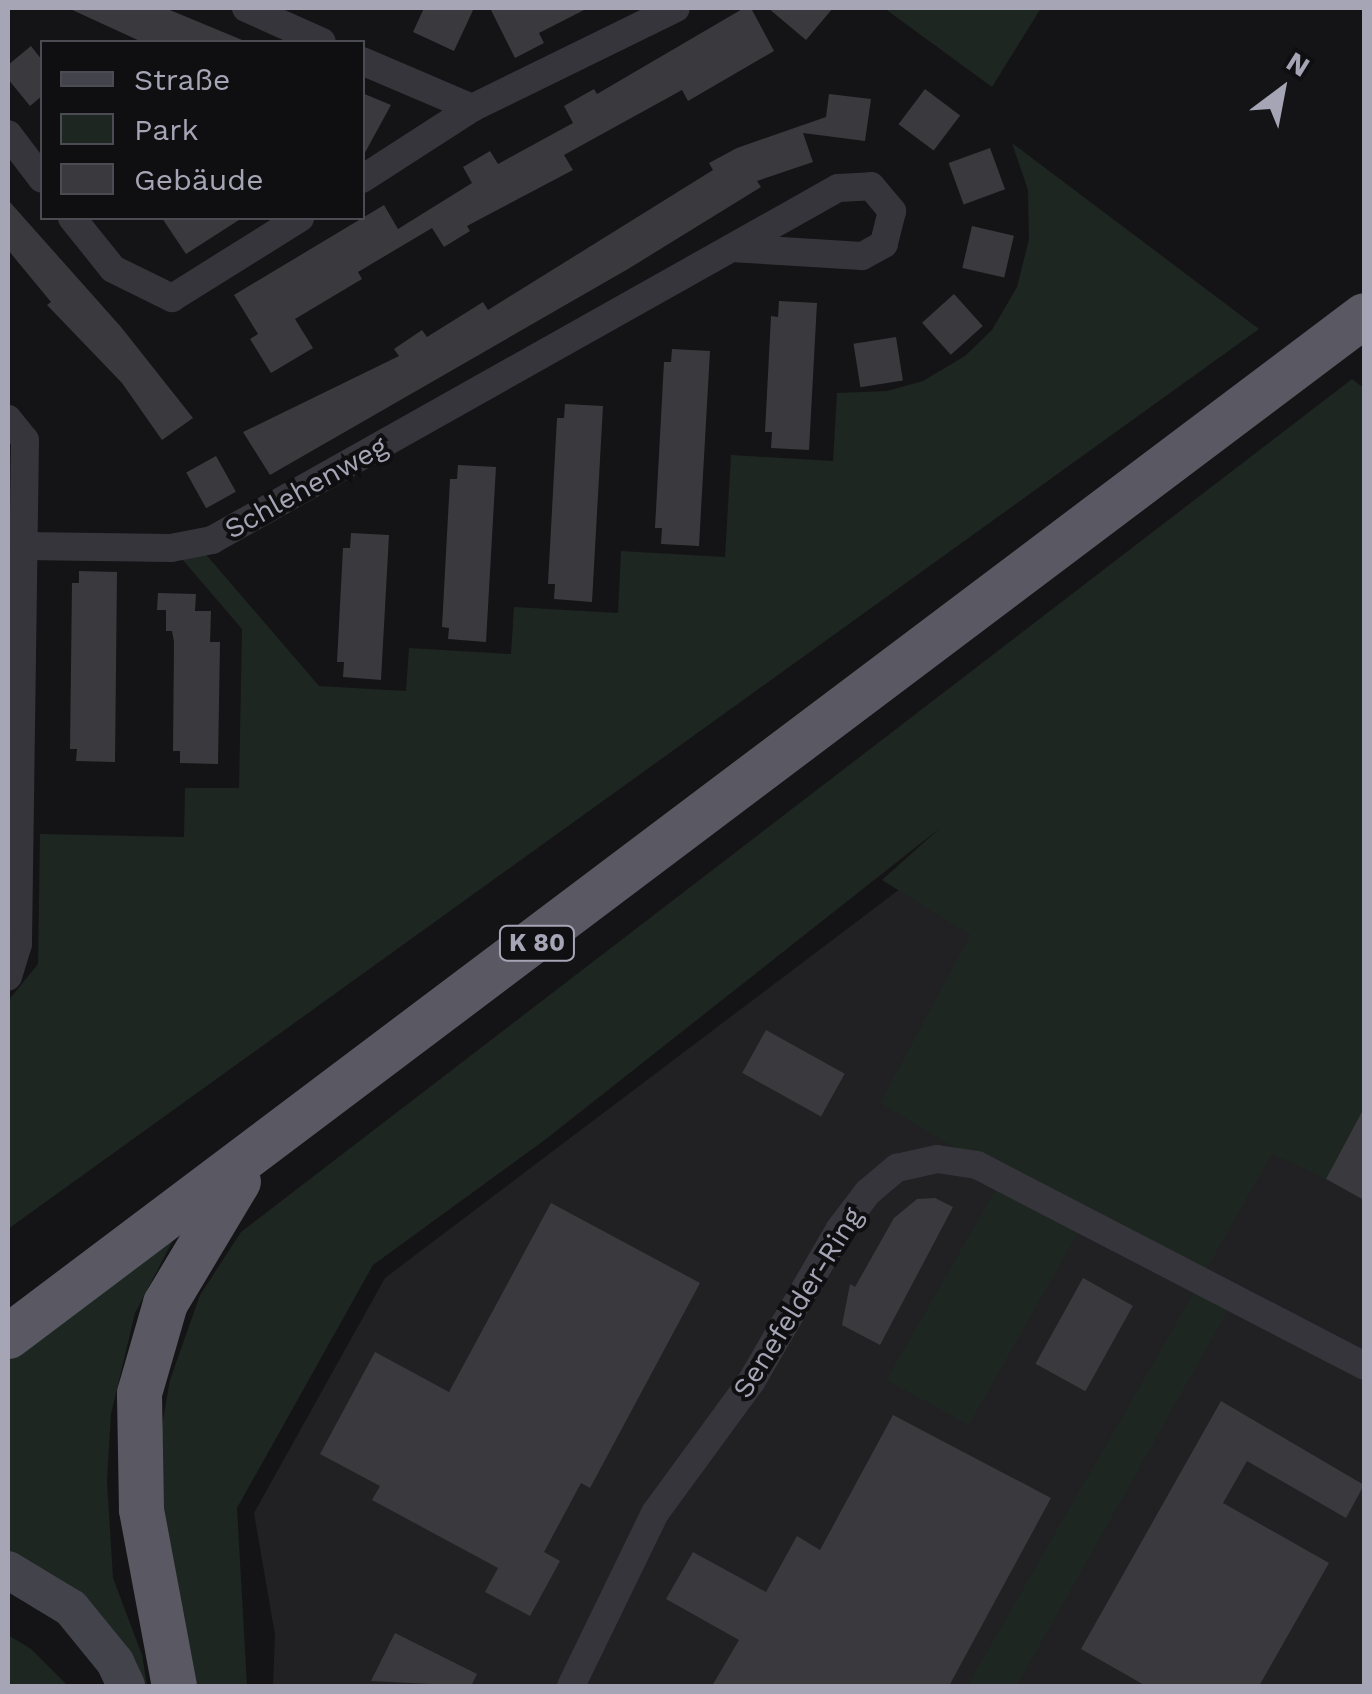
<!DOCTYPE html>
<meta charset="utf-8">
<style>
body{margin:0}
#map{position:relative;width:1372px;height:1694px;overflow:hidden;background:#141416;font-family:"Work Sans",sans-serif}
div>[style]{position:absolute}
.built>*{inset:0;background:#212023}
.green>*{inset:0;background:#1e2621}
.building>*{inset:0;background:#3a393e;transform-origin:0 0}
.minor>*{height:28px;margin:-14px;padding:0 14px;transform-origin:14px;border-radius:14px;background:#36353b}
.secondary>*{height:38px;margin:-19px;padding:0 19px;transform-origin:19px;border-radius:19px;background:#43434b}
.trunk>*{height:45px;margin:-22.5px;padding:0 22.5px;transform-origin:22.5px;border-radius:22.5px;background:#5a5963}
span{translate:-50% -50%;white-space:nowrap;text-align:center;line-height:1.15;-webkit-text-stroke:8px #0f0f11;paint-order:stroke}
.shield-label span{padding:2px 8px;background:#0f0f11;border:2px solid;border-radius:8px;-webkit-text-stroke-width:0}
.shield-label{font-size:25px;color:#a6a5b6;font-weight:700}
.street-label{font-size:28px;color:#a6a5b6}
.frame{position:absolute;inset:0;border:10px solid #a6a5b6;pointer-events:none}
.legend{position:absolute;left:40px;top:40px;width:325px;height:180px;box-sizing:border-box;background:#0f0f11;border:2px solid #4b4b53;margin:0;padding:12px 18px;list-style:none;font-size:30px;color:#a6a5b6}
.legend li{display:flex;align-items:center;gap:20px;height:50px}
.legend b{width:50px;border:2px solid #4b4b53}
.north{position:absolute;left:1232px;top:40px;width:100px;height:100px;-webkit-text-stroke:8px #0f0f11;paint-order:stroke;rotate:32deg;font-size:28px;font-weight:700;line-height:40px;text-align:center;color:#a6a5b6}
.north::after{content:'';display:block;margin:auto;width:35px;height:45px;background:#a6a5b6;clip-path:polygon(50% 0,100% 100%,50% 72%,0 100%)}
</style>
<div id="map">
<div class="built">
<div style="clip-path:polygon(1364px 790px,1364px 1686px,273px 1686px,275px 1635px,254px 1513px,385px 1278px,978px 830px)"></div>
</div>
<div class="green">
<div style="clip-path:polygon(884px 8px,1041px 8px,992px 87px)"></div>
<div style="clip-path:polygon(1012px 143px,1259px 329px,8px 1229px,8px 1001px,38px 964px,40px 834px,184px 837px,185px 788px,239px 788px,242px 629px,182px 559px,203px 551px,319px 686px,406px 691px,409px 648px,511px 654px,514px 607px,618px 613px,621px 551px,725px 557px,731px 455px,833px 461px,837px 393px,887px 391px,923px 381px,965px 356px,992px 330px,1017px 287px,1029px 239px,1028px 190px)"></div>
<div style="clip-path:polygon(1352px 379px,1364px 388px,1364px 1108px,1326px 1179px,1272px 1154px,1201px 1279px,1235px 1298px,1017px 1686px,967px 1686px,1201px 1280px,1086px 1219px,969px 1425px,886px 1380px,1003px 1177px,880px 1103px,970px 935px,882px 880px,940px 828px,546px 1139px,373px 1265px,237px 1508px,247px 1686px,191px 1686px,150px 1493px,170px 1380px,200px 1295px,241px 1232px)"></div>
<div style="clip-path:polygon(180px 1227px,135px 1313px,111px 1414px,107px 1481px,113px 1578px,142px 1655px,147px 1686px,133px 1686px,8px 1556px,8px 1356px)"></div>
<div style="clip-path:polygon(8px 1635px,31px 1649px,68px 1686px,8px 1686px)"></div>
</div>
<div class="building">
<div style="clip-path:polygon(68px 8px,165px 8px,247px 42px,142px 42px)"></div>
<div style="clip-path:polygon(424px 8px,474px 8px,454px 51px,413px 32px)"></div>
<div style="clip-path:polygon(490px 8px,588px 8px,539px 33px,544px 43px,515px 58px)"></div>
<div style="clip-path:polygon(744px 8px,751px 8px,774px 51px,688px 101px,682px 90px,564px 155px,573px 170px,467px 226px,470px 231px,444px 247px,432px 228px,358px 272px,362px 279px,295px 319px,313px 348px,271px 373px,250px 339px,258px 334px,234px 295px,384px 205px,398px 229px,472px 183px,463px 167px,490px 151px,498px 164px,573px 123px,564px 106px,594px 89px,597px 94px)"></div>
<div style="clip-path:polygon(768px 8px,833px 8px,806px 40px)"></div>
<div style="clip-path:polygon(31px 46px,42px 60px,42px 96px,30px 106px,8px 79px,8px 65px)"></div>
<div style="left:925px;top:89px;width:44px;height:44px;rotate:37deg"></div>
<div style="clip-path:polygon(362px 93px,391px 105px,362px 158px)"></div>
<div style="clip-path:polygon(829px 94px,871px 99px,865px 141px,803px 133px,813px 162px,757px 181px,761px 187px,628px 269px,270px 475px,243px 432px,399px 356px,394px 349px,422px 330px,427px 337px,483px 302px,488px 310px,713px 170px,709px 163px,737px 148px,826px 117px)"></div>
<div style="left:990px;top:148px;width:44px;height:44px;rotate:70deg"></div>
<div style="clip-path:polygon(8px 200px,121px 327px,193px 418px,162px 440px,122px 383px,47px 305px,51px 302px,8px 250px)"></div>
<div style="clip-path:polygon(162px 218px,242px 218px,186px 254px)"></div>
<div style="left:972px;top:226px;width:43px;height:43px;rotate:13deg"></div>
<div style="left:954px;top:294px;width:43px;height:43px;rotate:48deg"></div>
<div style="clip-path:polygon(779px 301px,817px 303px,809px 450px,771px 448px,772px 432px,765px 432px,771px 316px,778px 317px)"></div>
<div style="left:896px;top:337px;width:44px;height:43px;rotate:81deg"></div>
<div style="clip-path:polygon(672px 349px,710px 351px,699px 546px,661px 544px,662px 528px,655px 528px,664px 362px,671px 362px)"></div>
<div style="clip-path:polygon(565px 404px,603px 406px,592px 602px,554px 599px,555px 584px,548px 584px,557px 418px,564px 418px)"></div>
<div style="left:216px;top:456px;width:41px;height:34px;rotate:61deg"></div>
<div style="clip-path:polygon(458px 465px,496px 467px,486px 642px,448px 639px,449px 628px,442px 627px,450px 479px,457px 479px)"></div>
<div style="clip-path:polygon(351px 533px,389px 535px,381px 680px,343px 677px,344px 662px,337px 662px,343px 548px,350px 548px)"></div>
<div style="clip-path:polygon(79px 571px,117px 572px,115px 762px,76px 761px,77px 749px,70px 749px,72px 583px,79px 583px)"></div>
<div style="clip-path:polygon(158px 593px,196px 594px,195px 611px,211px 611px,210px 642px,220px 642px,218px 764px,180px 763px,180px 751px,173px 751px,174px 642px,172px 631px,166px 631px,166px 610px,157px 610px)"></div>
<div style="left:766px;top:1030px;width:90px;height:49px;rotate:29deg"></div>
<div style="clip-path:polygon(1364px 1108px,1364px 1200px,1326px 1179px)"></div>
<div style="clip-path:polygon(935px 1198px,953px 1207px,880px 1345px,842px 1325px,850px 1284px,855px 1287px,894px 1218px,917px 1199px)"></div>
<div style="clip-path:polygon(551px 1203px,700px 1283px,590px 1488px,581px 1483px,544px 1552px,560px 1561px,530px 1616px,485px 1592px,498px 1568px,372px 1500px,380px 1486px,320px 1454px,375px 1352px,449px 1392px)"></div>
<div style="left:1083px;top:1278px;width:57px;height:98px;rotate:29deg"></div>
<div style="clip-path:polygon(1221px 1401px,1364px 1485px,1346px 1518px,1247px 1461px,1223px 1503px,1329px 1563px,1259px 1686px,1146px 1686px,1081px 1649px)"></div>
<div style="clip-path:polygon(893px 1415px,1051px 1498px,949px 1686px,712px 1686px,739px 1640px,666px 1599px,693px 1552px,766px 1592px,797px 1536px,820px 1550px)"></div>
<div style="clip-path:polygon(395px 1633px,477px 1674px,471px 1686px,371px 1681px)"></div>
</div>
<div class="minor">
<div style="left:246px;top:8px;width:83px;rotate:24.1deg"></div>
<div style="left:362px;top:61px;width:120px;rotate:23.1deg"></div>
<div style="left:472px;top:108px;width:227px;rotate:-26.1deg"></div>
<div style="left:8px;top:134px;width:56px;rotate:52.9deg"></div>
<div style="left:362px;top:179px;width:131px;rotate:-32.8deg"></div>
<div style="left:72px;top:218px;width:65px;rotate:51.2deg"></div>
<div style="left:113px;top:269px;width:66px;rotate:26.2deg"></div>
<div style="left:172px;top:298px;width:151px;rotate:-32deg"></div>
<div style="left:8px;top:419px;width:27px;rotate:51deg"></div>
<div style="left:25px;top:440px;width:504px;rotate:90.8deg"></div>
<div style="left:18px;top:944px;width:34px;rotate:107deg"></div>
<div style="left:24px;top:546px;width:147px;rotate:0.8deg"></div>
<div style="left:171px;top:548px;width:42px;rotate:-11deg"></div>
<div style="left:212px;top:540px;width:718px;rotate:-29.35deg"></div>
<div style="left:838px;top:188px;width:33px;rotate:-3deg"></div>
<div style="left:871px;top:186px;width:33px;rotate:50deg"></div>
<div style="left:892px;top:211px;width:34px;rotate:104deg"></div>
<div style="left:884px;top:244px;width:25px;rotate:151deg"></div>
<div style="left:862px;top:256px;width:131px;rotate:-176.5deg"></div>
<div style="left:571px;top:1686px;width:192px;rotate:-64.1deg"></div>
<div style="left:655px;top:1513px;width:162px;rotate:-53.8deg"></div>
<div style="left:751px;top:1382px;width:176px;rotate:-59.9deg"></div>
<div style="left:839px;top:1230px;width:48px;rotate:-52.7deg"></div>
<div style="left:868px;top:1192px;width:38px;rotate:-40deg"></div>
<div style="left:897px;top:1168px;width:41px;rotate:-12.7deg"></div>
<div style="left:937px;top:1159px;width:40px;rotate:8.5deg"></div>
<div style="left:977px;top:1165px;width:436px;rotate:27.4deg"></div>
</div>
<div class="secondary">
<div style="left:8px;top:1570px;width:74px;rotate:31.1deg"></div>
<div style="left:71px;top:1608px;width:70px;rotate:50.8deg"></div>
<div style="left:115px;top:1662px;width:26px;rotate:65deg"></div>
</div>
<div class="trunk">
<div style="left:8px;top:1336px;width:1697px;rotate:-36.98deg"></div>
<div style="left:174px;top:1686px;width:180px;rotate:-100.6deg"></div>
<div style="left:141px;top:1509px;width:116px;rotate:-91deg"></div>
<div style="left:139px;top:1393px;width:94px;rotate:-73.9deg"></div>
<div style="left:165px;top:1303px;width:142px;rotate:-59.1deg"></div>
</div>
<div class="shield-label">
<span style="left:537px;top:943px">K 80</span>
</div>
<div class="street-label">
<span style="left:306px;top:488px;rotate:-29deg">Schlehenweg</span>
<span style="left:798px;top:1303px;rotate:-58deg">Senefelder-Ring</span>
</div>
<div class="frame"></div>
<ul class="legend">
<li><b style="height:12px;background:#43434b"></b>Straße</li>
<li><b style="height:28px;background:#1e2621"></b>Park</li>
<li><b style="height:28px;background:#3a393e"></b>Gebäude</li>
</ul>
<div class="north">N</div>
</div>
